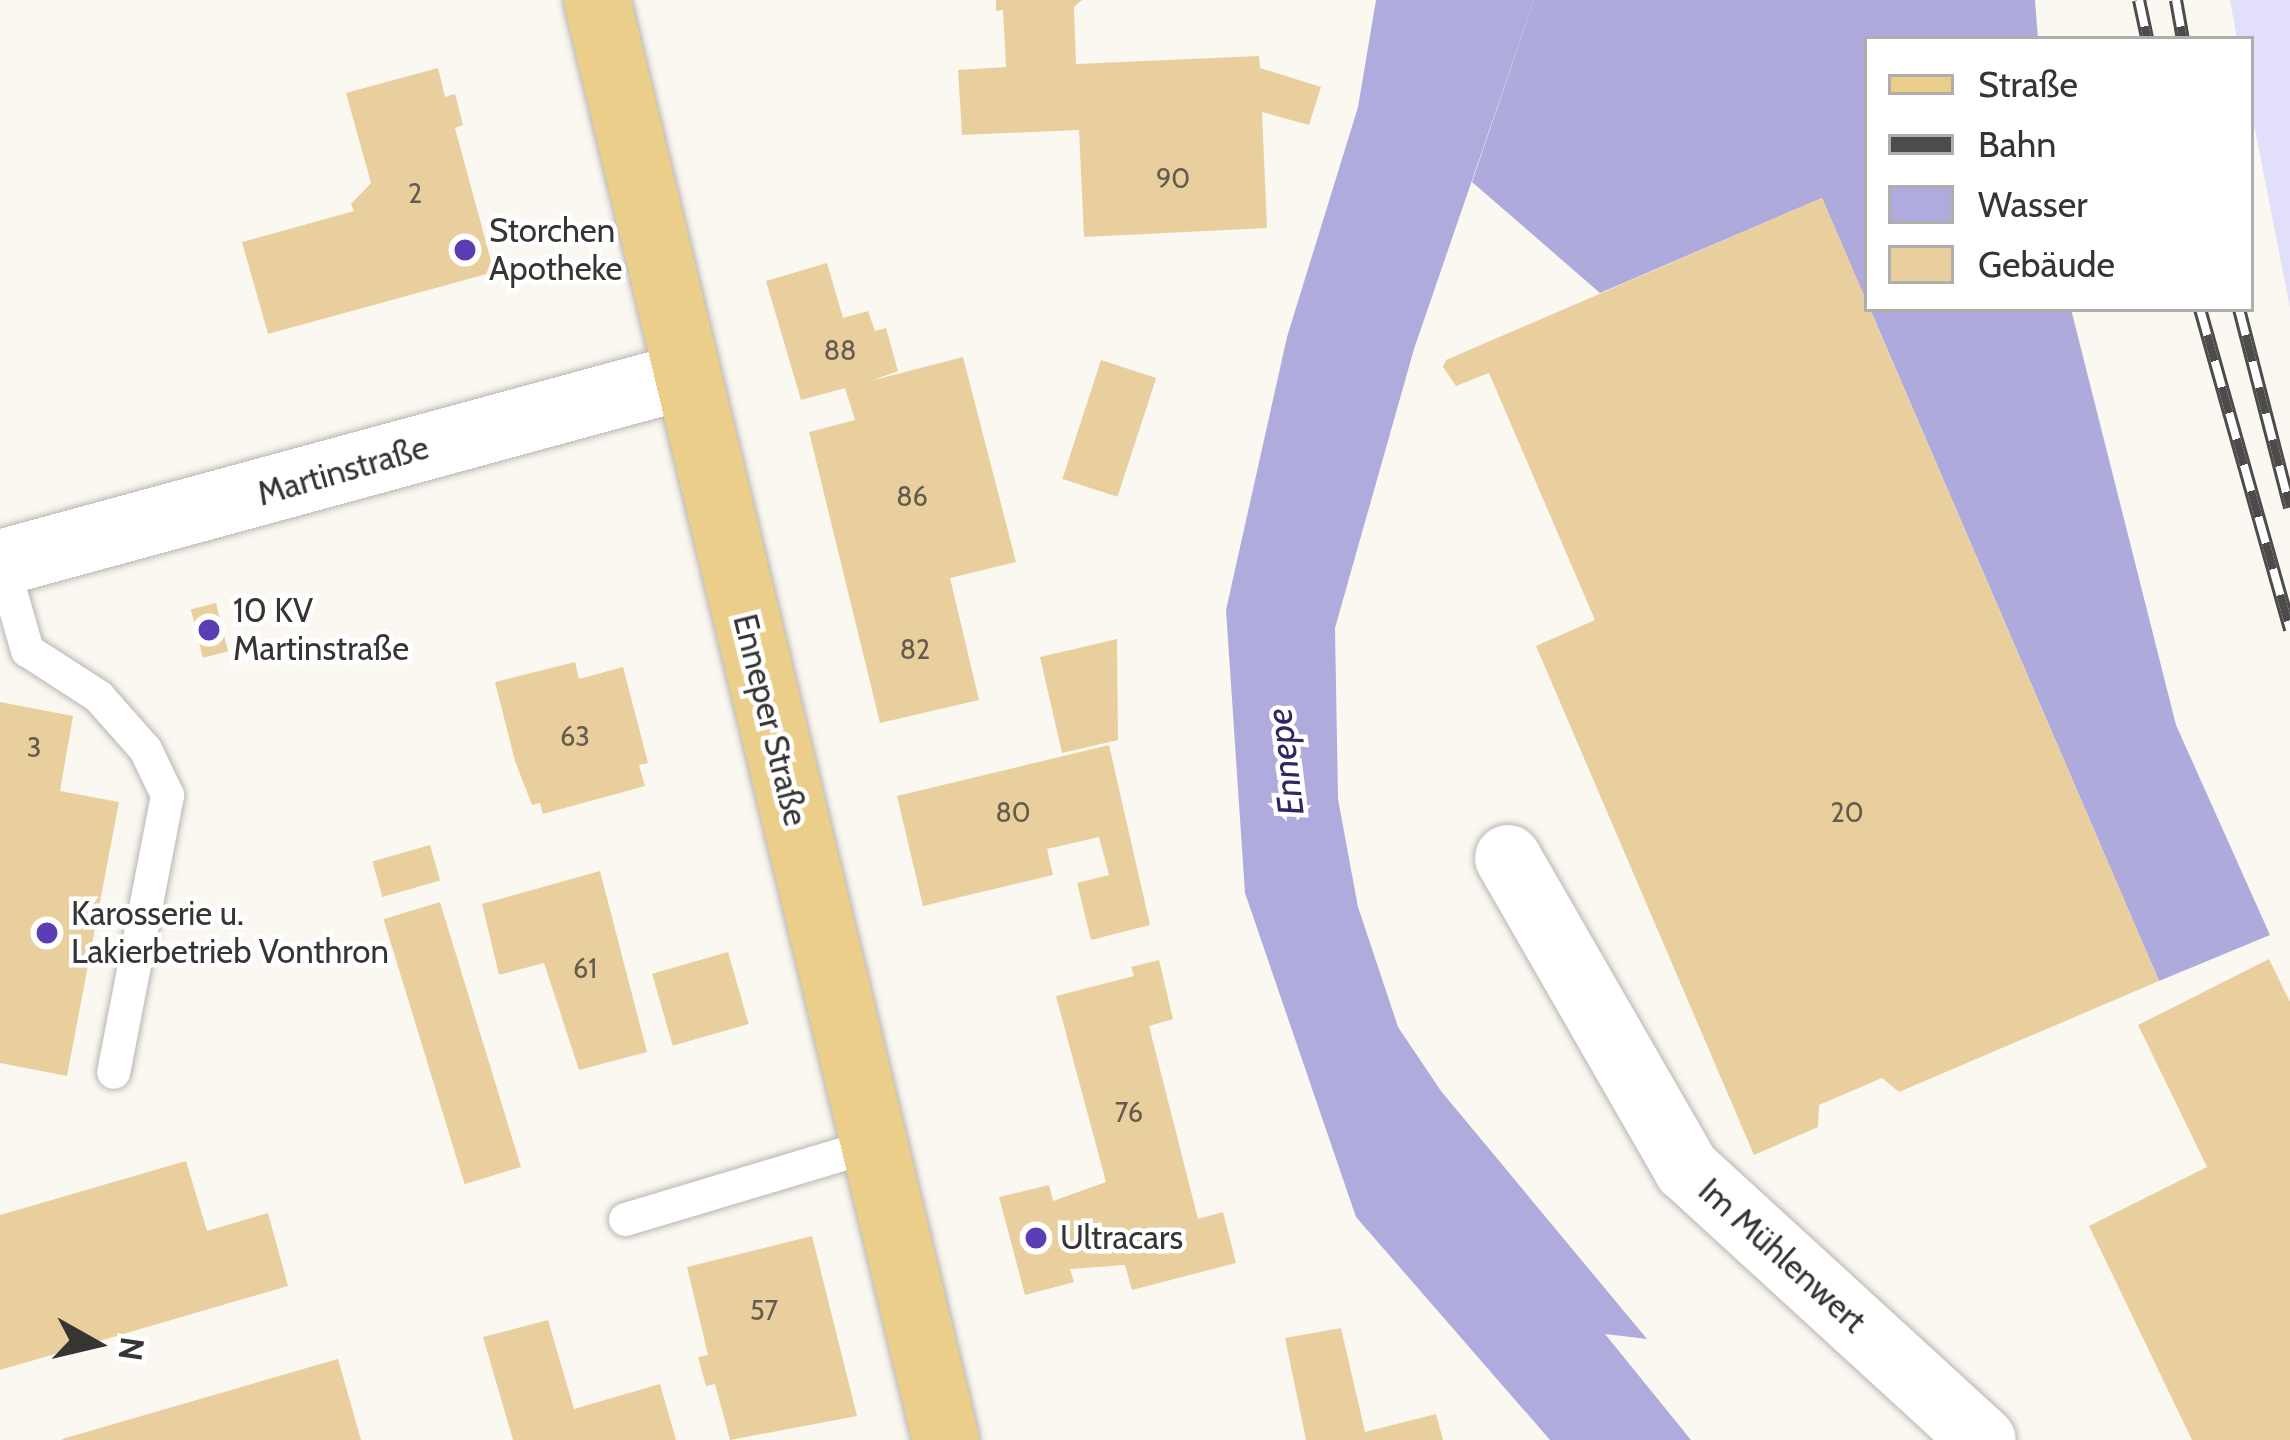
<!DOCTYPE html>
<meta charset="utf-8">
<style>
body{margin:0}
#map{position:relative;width:2290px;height:1440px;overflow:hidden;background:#fbf8f2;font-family:Cabin,sans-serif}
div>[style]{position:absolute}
.green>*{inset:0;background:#e1dff9}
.forest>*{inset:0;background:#aeaadc}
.water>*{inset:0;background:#b0abdd}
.building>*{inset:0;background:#e9cf9e;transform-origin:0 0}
.roads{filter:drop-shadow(0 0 3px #b9b6b1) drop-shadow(0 0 3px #b9b6b1)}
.lane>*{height:33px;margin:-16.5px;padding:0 16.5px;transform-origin:16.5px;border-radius:16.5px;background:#fff}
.street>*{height:66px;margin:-33px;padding:0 33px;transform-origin:33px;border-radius:33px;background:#fff}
.primary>*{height:66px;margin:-33px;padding:0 33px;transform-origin:33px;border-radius:33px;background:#ecce8b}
.rail>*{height:14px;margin-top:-7px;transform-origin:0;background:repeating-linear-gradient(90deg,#fff 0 27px,#4d4c4a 0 54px);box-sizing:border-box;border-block:3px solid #4d4c4a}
.dots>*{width:33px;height:33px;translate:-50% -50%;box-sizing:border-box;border:6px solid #fff;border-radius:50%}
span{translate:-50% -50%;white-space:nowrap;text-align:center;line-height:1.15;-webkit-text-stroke:9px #fff;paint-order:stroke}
.number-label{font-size:27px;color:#635c4e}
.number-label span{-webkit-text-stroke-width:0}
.poi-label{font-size:33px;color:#363533}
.left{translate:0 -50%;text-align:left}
.street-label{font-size:33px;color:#363533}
.water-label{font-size:36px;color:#322661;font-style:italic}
.legend{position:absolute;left:1864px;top:36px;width:390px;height:276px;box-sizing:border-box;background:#fff;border:3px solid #afaead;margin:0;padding:15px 21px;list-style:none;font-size:36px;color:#363533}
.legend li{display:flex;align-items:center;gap:24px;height:60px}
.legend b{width:60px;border:3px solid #afaead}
.north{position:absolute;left:36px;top:1284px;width:120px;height:120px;-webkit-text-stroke:9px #fff;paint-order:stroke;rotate:98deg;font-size:33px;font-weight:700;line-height:48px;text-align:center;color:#363533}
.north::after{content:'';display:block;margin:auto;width:42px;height:54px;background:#363533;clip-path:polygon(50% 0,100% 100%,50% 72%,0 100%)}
</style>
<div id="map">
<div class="green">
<div style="clip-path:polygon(2230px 0,2290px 0,2290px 308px,2251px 109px,2251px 39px,2237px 39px)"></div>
</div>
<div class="forest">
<div style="clip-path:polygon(1534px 0,2035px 0,2038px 39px,1867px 39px,1867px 303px,1822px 198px,1600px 293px,1472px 182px)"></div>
<div style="clip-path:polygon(1870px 309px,2071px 309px,2176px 725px,2270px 935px,2159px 981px)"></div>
</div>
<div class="water">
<div style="clip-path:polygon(1376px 0,1534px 0,1414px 349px,1335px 628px,1338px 799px,1358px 907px,1398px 1027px,1441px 1091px,1647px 1339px,1605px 1334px,1691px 1440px,1550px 1440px,1356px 1217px,1245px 893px,1226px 610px,1287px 337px,1358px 107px)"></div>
</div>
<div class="building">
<div style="clip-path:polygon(996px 0,1082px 0,1074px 7px,1076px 64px,1259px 56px,1260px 68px,1321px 87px,1309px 125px,1262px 112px,1267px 228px,1084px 237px,1079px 130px,962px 135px,958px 70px,1006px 67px,1003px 10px,996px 11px)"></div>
<div style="clip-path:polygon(438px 68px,445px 97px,455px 94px,463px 125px,455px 128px,494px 272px,268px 334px,242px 242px,354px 211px,351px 204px,371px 183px,346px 93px)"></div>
<div style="clip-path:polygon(1822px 198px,2159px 981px,1899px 1092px,1882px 1078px,1819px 1105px,1818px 1127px,1754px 1155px,1536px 646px,1595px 620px,1489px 373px,1456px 386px,1443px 367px,1446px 360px)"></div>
<div style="clip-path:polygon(827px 263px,843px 318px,868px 311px,875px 331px,886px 328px,898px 371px,870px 381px,963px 357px,1016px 562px,950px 578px,979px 700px,880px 723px,809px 432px,855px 420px,845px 388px,801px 400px,766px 281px)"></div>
<div style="left:1101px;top:360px;width:58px;height:125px;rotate:18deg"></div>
<div style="left:216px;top:603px;width:50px;height:26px;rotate:76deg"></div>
<div style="clip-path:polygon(1117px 639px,1118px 740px,1062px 753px,1040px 657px)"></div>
<div style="clip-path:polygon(575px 662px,579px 679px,623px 667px,648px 763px,639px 765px,645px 786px,543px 814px,540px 803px,532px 805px,515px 761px,495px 682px)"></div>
<div style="clip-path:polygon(0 702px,73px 716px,60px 791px,119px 802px,67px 1076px,0 1063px)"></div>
<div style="clip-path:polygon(1109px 745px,1150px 925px,1091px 940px,1077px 883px,1109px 875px,1099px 837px,1047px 849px,1053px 875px,923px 906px,897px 796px)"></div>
<div style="left:430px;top:845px;width:37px;height:60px;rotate:74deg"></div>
<div style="clip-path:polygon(600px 871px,647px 1052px,579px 1070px,544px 963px,499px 975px,482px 904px)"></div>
<div style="left:440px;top:902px;width:277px;height:59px;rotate:73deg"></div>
<div style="left:728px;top:952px;width:75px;height:79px;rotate:74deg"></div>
<div style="clip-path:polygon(2269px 959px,2290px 1002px,2290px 1440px,2192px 1440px,2089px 1226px,2207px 1167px,2138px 1025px)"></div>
<div style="clip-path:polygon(1159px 960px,1173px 1019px,1149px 1026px,1198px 1219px,1223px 1212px,1236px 1263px,1132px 1290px,1125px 1265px,1070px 1269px,1074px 1282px,1025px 1295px,999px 1197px,1049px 1185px,1053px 1201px,1106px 1182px,1056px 996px,1134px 976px,1131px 967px)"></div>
<div style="clip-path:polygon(186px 1161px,207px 1231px,268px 1213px,288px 1286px,0 1370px,0 1215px)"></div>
<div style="clip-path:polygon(812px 1236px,857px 1416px,730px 1440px,715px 1384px,706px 1386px,698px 1357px,708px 1355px,687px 1267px)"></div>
<div style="clip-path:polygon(548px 1320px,574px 1409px,660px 1384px,676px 1440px,513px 1440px,483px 1337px)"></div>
<div style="clip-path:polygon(1341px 1328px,1365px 1432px,1436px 1414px,1443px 1440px,1306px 1440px,1285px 1338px)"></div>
<div style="clip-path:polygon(338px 1359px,361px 1440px,63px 1440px,62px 1439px)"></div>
</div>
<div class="roads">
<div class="lane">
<div style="left:2px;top:563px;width:91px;rotate:74deg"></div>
<div style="left:27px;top:650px;width:85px;rotate:32.9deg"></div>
<div style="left:98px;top:696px;width:71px;rotate:48.4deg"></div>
<div style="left:145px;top:749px;width:51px;rotate:64.4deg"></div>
<div style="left:167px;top:795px;width:282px;rotate:101deg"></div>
<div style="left:625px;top:1219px;width:258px;rotate:-16.7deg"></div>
</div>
<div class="street">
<div style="left:0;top:563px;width:711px;rotate:-15.25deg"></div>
<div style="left:1508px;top:858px;width:359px;rotate:60.1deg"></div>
<div style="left:1687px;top:1169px;width:401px;rotate:42.5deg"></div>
</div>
<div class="primary">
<div style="left:597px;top:0;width:1482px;rotate:76.38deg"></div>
</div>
</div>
<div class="rail">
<div style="left:2139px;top:0;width:40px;rotate:78deg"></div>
<div style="left:2176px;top:0;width:40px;rotate:80deg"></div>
<div style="left:2200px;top:309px;width:333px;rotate:74.3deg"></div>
<div style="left:2239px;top:309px;width:205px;rotate:75.6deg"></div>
</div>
<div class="dots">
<div style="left:465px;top:250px;background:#5b3db5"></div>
<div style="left:209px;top:630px;background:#5b3db5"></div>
<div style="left:47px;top:933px;background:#5b3db5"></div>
<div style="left:1036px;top:1238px;background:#5b3db5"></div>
</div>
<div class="number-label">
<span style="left:1173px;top:179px">90</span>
<span style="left:415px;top:194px">2</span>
<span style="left:840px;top:351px">88</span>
<span style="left:912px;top:497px">86</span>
<span style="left:915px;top:650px">82</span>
<span style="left:575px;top:737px">63</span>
<span style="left:34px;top:748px">3</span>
<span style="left:1013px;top:813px">80</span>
<span style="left:1847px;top:813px">20</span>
<span style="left:585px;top:969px">61</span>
<span style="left:1129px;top:1113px">76</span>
<span style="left:764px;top:1311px">57</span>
</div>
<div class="poi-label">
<span class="left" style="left:489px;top:250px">Storchen<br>Apotheke</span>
<span class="left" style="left:233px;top:630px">10 KV<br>Martinstraße</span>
<span class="left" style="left:71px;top:933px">Karosserie u.<br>Lakierbetrieb Vonthron</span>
<span class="left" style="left:1060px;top:1238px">Ultracars</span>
</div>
<div class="street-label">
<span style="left:343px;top:471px;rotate:-16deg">Martinstraße</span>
<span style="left:770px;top:720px;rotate:76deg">Enneper Straße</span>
<span style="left:1782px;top:1256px;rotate:42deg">Im Mühlenwert</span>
</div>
<div class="water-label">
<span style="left:1285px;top:762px;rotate:-97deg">Ennepe</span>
</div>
<ul class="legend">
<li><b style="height:15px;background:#ecce8b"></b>Straße</li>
<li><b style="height:15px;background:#4d4c4a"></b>Bahn</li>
<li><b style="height:33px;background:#b0abdd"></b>Wasser</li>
<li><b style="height:33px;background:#e9cf9e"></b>Gebäude</li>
</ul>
<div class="north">N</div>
</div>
